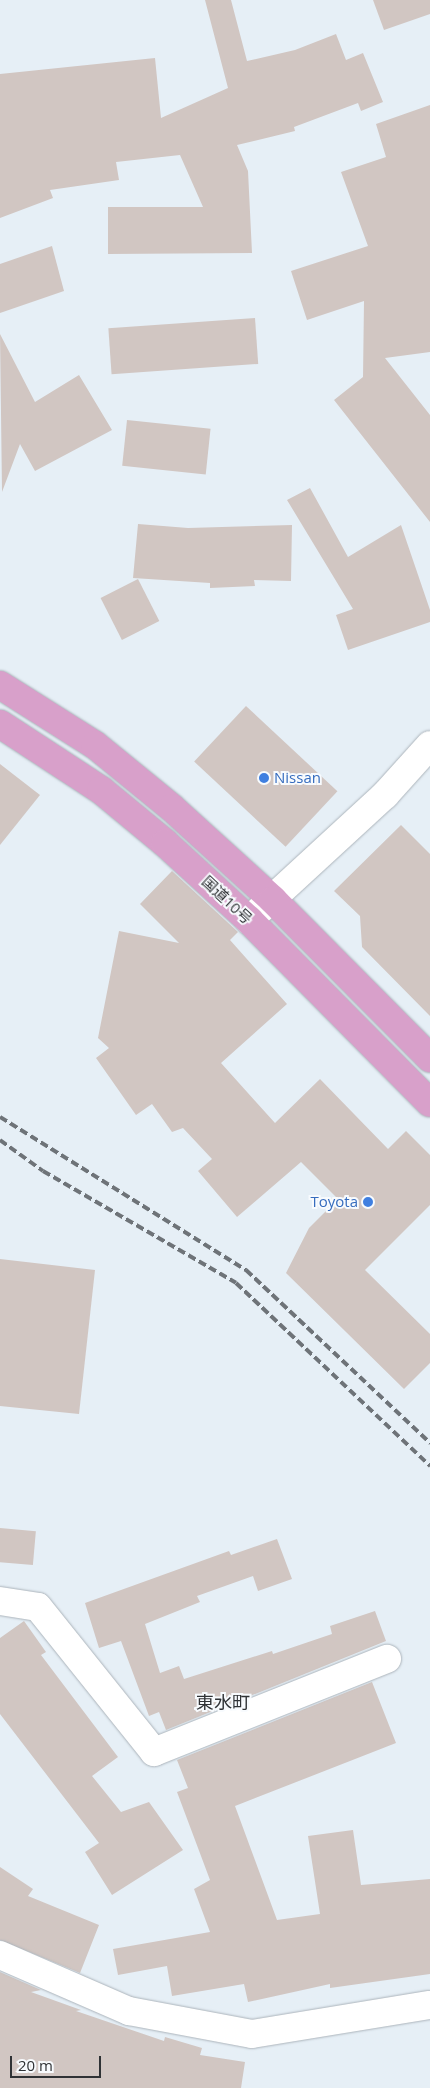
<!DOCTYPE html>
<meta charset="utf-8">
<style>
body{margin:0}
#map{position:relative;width:430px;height:2088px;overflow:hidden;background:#e6eff6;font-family:"Open Sans","Noto Sans JP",sans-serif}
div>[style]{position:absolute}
.building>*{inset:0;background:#d1c6c2;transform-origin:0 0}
.roads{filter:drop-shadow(0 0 1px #acb4bb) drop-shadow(0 0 1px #acb4bb)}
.minor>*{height:28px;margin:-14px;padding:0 14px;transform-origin:14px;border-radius:14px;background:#fff}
.trunk>*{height:28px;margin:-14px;padding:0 14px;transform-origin:14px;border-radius:14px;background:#d8a0ca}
.rail>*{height:4px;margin-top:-2px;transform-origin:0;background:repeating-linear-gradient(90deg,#6e7378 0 8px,transparent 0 12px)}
.dots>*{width:14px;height:14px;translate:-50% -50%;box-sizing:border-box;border:2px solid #f8fbfe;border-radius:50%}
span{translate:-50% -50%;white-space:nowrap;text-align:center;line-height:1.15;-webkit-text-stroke:4px #f8fbfe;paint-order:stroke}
.shop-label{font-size:15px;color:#366cbe}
.left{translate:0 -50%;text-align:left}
.right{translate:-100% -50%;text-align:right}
.street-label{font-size:15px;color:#2f3235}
.quarter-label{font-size:18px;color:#2f3235}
.scale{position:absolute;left:10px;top:2056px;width:91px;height:22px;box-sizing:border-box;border:2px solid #2f3235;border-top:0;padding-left:6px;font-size:15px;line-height:18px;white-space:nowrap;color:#2f3235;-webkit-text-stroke:4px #f8fbfe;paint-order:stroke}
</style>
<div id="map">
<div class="building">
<div style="clip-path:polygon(205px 0,231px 0,247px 61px,295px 50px,336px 34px,346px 60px,363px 53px,383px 102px,361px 111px,358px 103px,294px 127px,295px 131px,237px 145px,248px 171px,252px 253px,108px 254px,108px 207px,203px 207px,180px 155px,116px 162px,119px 180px,50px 190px,53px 198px,0 218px,0 74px,155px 58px,161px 118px,228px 88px)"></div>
<div style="clip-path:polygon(373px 0,430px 0,430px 14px,384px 30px)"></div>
<div style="clip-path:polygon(430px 105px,430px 352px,385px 358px,430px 415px,430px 522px,334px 400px,363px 377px,364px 301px,307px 320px,291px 271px,368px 246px,341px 172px,386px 157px,376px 124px)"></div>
<div style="clip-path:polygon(52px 246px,64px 291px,0 313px,0 264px)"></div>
<div style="left:255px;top:318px;width:46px;height:147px;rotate:86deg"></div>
<div style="clip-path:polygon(0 334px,35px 402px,79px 375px,112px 430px,35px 471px,20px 444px,2px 492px)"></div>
<div style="left:127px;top:420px;width:84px;height:46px;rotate:6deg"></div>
<div style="clip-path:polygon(310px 488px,348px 557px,401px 525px,430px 610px,430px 622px,348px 650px,336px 615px,353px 609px,287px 500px)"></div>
<div style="clip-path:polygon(138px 524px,188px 528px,292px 525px,291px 581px,254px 580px,255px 586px,210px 588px,210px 583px,133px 578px)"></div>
<div style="left:138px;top:579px;width:47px;height:42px;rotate:63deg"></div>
<div style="left:246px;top:706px;width:125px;height:76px;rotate:43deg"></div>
<div style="clip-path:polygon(0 764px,40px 795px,0 845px)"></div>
<div style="clip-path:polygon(401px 825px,430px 854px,430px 1016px,362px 947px,360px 916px,334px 891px)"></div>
<div style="clip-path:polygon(172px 871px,238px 932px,230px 940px,287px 1004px,221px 1063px,275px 1123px,320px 1079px,388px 1149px,406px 1131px,430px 1155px,430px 1205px,365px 1270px,430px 1334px,430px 1363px,404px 1389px,286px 1273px,309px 1228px,338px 1199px,301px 1162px,237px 1217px,198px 1171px,212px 1159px,183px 1128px,172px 1132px,152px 1104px,136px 1115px,96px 1058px,109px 1048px,98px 1038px,119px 931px,179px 943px,140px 904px)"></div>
<div style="clip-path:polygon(0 1259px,95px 1270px,79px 1414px,0 1406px)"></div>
<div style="left:0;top:1528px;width:36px;height:34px;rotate:5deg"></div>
<div style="clip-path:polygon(277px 1539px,292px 1579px,258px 1591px,253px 1576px,197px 1596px,200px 1602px,145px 1624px,160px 1673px,179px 1666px,184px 1679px,272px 1651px,273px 1654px,332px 1634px,330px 1626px,375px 1611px,386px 1641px,166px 1730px,159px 1712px,149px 1716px,121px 1641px,99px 1648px,85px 1603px,229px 1551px,231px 1555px)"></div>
<div style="clip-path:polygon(24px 1621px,46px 1652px,41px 1655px,118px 1757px,92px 1776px,121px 1812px,149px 1802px,183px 1850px,112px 1895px,85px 1852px,99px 1843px,0 1714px,0 1638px)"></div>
<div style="clip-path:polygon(372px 1682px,396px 1743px,235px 1806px,277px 1920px,320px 1914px,308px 1836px,353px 1830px,361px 1885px,430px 1879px,430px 1974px,330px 1988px,330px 1984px,248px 2002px,244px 1984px,172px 1996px,167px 1966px,118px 1975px,113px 1949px,210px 1932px,194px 1889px,210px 1880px,177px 1792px,188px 1788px,177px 1760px)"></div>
<div style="clip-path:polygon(0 1867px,33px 1889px,28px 1896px,99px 1925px,80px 1973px,0 1940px)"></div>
<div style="clip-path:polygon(0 1972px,41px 1990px,31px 1992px,81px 2010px,76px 2011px,164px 2041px,165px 2037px,202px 2048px,200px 2055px,245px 2062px,241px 2088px,0 2088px)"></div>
</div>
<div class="roads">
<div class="minor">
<div style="left:249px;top:920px;width:185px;rotate:-42.6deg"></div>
<div style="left:385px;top:795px;width:67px;rotate:-48deg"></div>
<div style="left:0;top:1601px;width:38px;rotate:9deg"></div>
<div style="left:38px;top:1607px;width:186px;rotate:51.3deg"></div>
<div style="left:154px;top:1752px;width:251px;rotate:-21.8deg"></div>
<div style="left:0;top:1955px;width:141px;rotate:23.5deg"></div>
<div style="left:129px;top:2011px;width:125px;rotate:10.6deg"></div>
<div style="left:252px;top:2034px;width:180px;rotate:-9.3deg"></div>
</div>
<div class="trunk">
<div style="left:0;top:685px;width:112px;rotate:32.3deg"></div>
<div style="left:95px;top:745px;width:99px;rotate:39.3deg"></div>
<div style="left:172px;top:808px;width:137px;rotate:42.3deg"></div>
<div style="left:273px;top:900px;width:223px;rotate:45.2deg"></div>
<div style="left:0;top:724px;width:121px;rotate:33.2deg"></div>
<div style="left:101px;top:790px;width:83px;rotate:39.6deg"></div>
<div style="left:165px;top:843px;width:114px;rotate:42.5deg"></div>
<div style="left:249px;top:920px;width:257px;rotate:45.3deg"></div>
</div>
</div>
<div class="rail">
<div style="left:0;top:1117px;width:290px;rotate:31.9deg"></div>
<div style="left:246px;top:1270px;width:253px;rotate:43.2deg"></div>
<div style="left:0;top:1140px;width:53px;rotate:35.8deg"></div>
<div style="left:43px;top:1171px;width:223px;rotate:30.1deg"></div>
<div style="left:236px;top:1283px;width:267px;rotate:43.3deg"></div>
</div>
<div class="dots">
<div style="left:264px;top:778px;background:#3f7fe0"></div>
<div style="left:368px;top:1202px;background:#3f7fe0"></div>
</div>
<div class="shop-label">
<span class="left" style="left:274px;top:778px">Nissan</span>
<span class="right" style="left:358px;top:1202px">Toyota</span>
</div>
<div class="street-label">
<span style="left:227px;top:900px;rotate:43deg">国道10号</span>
</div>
<div class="quarter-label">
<span style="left:223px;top:1702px">東水町</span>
</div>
<div class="scale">20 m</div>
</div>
